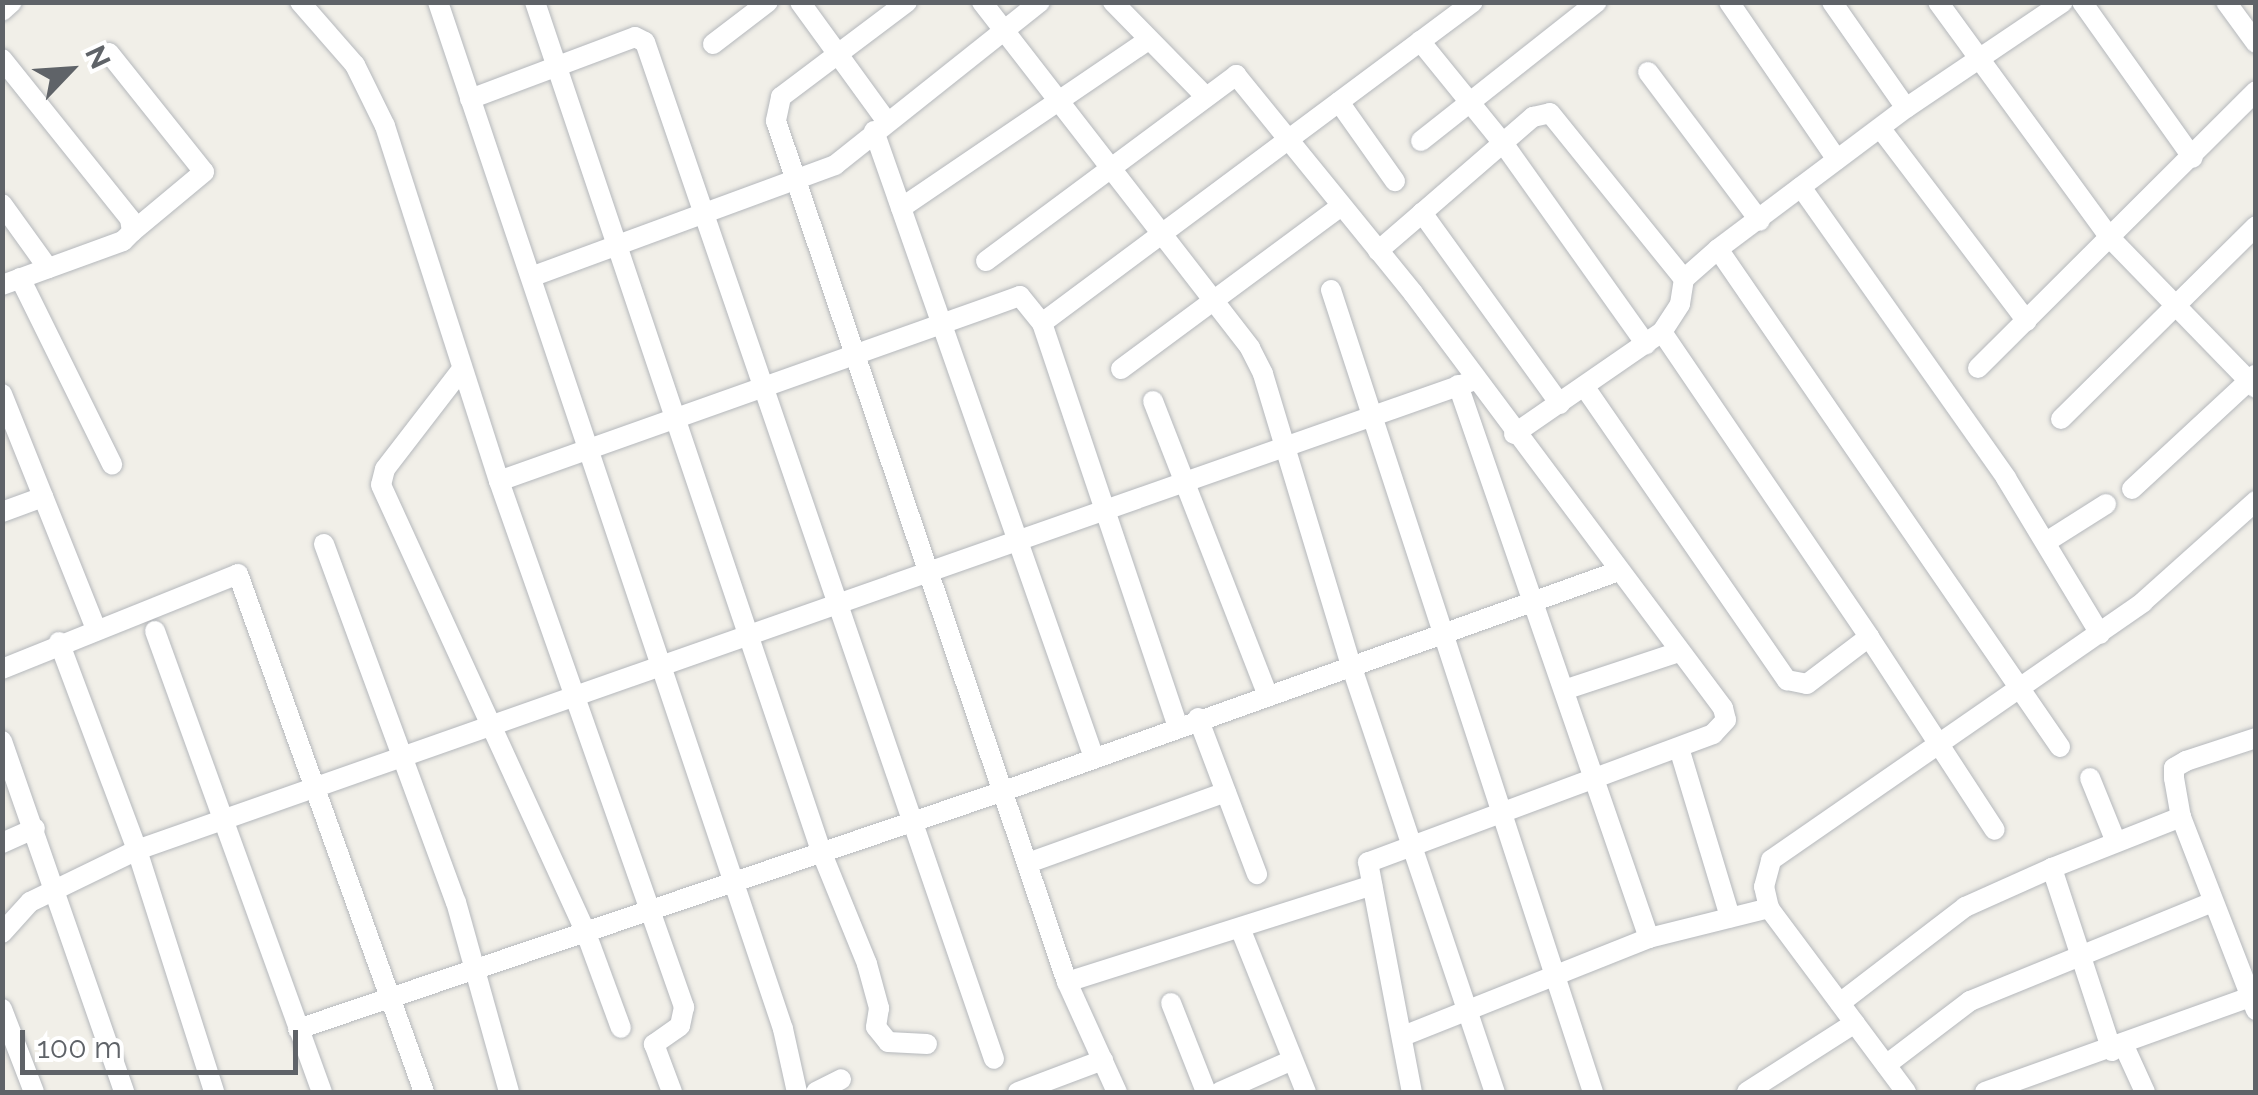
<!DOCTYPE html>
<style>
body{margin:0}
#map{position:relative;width:2258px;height:1095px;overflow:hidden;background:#f1efe8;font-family:Raleway,sans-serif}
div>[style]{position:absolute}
.roads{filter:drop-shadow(0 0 2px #b5b8bc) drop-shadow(0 0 2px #b5b8bc)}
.minor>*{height:20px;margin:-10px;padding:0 10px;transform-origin:10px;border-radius:10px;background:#fff}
span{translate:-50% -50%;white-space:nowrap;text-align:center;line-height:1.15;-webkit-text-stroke:9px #fff;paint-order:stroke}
.frame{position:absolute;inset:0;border:5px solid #5f6368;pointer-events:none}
.north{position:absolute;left:20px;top:20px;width:100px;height:100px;-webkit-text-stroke:8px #fff;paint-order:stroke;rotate:65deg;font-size:28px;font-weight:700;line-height:40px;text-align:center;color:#5f6368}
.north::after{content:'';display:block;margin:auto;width:35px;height:45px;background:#5f6368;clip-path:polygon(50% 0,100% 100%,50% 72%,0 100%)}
.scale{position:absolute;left:20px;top:1030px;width:278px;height:45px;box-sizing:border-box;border:5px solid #5f6368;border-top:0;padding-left:12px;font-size:30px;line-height:35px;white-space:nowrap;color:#5f6368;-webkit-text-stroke:8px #fff;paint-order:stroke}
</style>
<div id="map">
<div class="roads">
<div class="minor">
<div style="left:300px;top:2px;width:84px;rotate:48.9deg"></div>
<div style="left:355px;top:65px;width:68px;rotate:63.8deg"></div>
<div style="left:385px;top:126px;width:373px;rotate:72.2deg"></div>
<div style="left:499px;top:481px;width:558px;rotate:70.62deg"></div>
<div style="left:684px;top:1007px;width:19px;rotate:102deg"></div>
<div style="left:680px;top:1026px;width:32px;rotate:145deg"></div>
<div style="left:654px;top:1044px;width:51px;rotate:69.4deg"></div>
<div style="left:438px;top:2px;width:1083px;rotate:71.43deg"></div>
<div style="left:783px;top:1029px;width:65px;rotate:77.5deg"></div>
<div style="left:535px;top:2px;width:896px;rotate:71.38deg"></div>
<div style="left:821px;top:851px;width:122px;rotate:67.8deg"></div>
<div style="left:867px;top:964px;width:46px;rotate:74.7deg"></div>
<div style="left:879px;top:1008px;width:19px;rotate:99deg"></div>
<div style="left:876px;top:1027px;width:19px;rotate:51deg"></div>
<div style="left:888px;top:1042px;width:39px;rotate:3deg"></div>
<div style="left:800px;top:2px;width:145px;rotate:54deg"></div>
<div style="left:907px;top:2px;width:158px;rotate:143deg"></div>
<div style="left:781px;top:97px;width:25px;rotate:102deg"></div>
<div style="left:776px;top:121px;width:909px;rotate:71.33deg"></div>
<div style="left:1067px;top:982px;width:121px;rotate:65.6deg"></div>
<div style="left:982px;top:2px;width:438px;rotate:52.2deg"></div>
<div style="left:1250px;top:348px;width:29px;rotate:63deg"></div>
<div style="left:1263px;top:374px;width:304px;rotate:73.2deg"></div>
<div style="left:1351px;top:665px;width:451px;rotate:71.4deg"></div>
<div style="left:1113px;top:2px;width:133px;rotate:45.6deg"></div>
<div style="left:1729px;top:2px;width:191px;rotate:55.6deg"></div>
<div style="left:1832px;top:2px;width:129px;rotate:55.1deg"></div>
<div style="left:1938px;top:2px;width:292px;rotate:53.9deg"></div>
<div style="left:2110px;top:238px;width:209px;rotate:45.8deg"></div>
<div style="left:2082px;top:2px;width:191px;rotate:54.6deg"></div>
<div style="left:2226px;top:2px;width:51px;rotate:53.8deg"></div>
<div style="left:2px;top:11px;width:13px;rotate:-42deg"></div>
<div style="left:1420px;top:41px;width:132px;rotate:50.9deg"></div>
<div style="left:1503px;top:143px;width:247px;rotate:54.6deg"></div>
<div style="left:713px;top:44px;width:69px;rotate:-37.4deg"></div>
<div style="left:109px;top:53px;width:152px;rotate:51.4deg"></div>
<div style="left:204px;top:172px;width:94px;rotate:140.2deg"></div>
<div style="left:2px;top:59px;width:205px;rotate:51.3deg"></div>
<div style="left:130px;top:219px;width:13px;rotate:81deg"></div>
<div style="left:132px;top:232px;width:13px;rotate:135deg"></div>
<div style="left:123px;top:241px;width:129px;rotate:160deg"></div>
<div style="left:1648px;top:72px;width:186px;rotate:53.1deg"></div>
<div style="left:470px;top:99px;width:176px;rotate:-20.6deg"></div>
<div style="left:635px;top:37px;width:11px;rotate:27deg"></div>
<div style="left:645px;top:42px;width:1075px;rotate:71.06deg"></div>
<div style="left:1339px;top:102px;width:97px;rotate:54.7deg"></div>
<div style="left:1881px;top:129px;width:241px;rotate:52.8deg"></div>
<div style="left:874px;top:131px;width:661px;rotate:70.66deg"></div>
<div style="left:1421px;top:141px;width:224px;rotate:-38.3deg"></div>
<div style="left:1801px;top:187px;width:356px;rotate:54.8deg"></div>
<div style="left:2006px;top:478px;width:182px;rotate:58.9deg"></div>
<div style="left:2px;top:204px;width:79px;rotate:54.3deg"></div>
<div style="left:901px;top:208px;width:299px;rotate:-34.2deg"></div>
<div style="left:1718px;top:249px;width:604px;rotate:55.52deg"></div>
<div style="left:1378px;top:251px;width:58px;rotate:-40.8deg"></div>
<div style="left:986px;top:261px;width:312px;rotate:-36.6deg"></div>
<div style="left:1236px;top:75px;width:281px;rotate:50.9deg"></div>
<div style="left:1413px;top:293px;width:518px;rotate:53.24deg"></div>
<div style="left:1723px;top:708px;width:12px;rotate:76deg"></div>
<div style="left:1726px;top:720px;width:19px;rotate:133deg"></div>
<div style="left:1713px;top:734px;width:368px;rotate:159.6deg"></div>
<div style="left:1368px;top:862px;width:234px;rotate:79.2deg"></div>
<div style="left:531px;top:277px;width:324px;rotate:-20.2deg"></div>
<div style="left:835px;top:165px;width:262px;rotate:-38.5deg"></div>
<div style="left:20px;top:278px;width:208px;rotate:63.7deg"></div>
<div style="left:1331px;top:290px;width:844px;rotate:71.91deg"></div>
<div style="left:1042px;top:323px;width:537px;rotate:-36.68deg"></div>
<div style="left:1662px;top:332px;width:369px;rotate:55.8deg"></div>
<div style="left:1978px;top:368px;width:392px;rotate:-44.9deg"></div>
<div style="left:462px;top:369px;width:126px;rotate:127.6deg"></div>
<div style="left:385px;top:469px;width:16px;rotate:104deg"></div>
<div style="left:381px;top:485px;width:493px;rotate:65.4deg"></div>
<div style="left:586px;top:933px;width:101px;rotate:69.8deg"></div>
<div style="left:1121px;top:369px;width:274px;rotate:-36.5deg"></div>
<div style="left:1458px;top:385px;width:585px;rotate:70.95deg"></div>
<div style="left:1586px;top:389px;width:354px;rotate:55.4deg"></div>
<div style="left:1787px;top:680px;width:20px;rotate:11deg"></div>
<div style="left:1807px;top:684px;width:78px;rotate:-37.2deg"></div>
<div style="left:1869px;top:637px;width:230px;rotate:56.9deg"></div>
<div style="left:2px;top:394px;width:251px;rotate:68.2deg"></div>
<div style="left:1153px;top:401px;width:314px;rotate:68.7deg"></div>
<div style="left:1560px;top:404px;width:236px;rotate:-125.8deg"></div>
<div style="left:1422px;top:213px;width:147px;rotate:-40.9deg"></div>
<div style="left:1533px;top:117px;width:17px;rotate:-13deg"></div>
<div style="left:1550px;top:113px;width:213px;rotate:51.1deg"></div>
<div style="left:2061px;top:419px;width:274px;rotate:-44.7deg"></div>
<div style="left:1514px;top:434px;width:180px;rotate:-34.6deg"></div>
<div style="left:1662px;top:332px;width:33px;rotate:-57deg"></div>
<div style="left:1680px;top:304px;width:25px;rotate:-81deg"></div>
<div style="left:1684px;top:279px;width:45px;rotate:-41.4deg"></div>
<div style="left:1718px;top:249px;width:235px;rotate:-36.9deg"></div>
<div style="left:1906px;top:108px;width:189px;rotate:-34deg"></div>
<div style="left:499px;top:481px;width:553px;rotate:-19.55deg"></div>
<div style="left:1020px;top:296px;width:35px;rotate:51deg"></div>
<div style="left:1042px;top:323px;width:425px;rotate:71.4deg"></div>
<div style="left:2132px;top:489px;width:168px;rotate:-42.8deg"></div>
<div style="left:2px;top:512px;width:44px;rotate:-20.1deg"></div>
<div style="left:2046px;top:542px;width:71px;rotate:-32.3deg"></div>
<div style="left:324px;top:544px;width:382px;rotate:69.8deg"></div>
<div style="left:456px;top:902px;width:197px;rotate:74.4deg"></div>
<div style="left:155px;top:631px;width:490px;rotate:70.1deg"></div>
<div style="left:59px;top:642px;width:222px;rotate:69.4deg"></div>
<div style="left:137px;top:850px;width:254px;rotate:72.3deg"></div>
<div style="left:2px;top:669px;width:254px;rotate:-21.9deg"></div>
<div style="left:238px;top:574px;width:550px;rotate:70.25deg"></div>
<div style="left:1564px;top:690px;width:121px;rotate:-18.3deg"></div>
<div style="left:1198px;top:718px;width:167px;rotate:69.3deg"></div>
<div style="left:2256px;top:738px;width:74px;rotate:161.8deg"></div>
<div style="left:2186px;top:761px;width:14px;rotate:150deg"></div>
<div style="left:2174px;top:768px;width:10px;rotate:90deg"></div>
<div style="left:2174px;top:778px;width:40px;rotate:80deg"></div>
<div style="left:2181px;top:817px;width:207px;rotate:68.8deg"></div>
<div style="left:2px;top:741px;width:372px;rotate:70.8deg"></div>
<div style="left:1679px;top:748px;width:177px;rotate:73.2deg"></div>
<div style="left:2090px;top:778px;width:69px;rotate:67.9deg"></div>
<div style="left:2px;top:843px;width:36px;rotate:-24deg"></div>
<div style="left:1028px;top:863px;width:210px;rotate:-19.7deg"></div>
<div style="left:1240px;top:928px;width:177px;rotate:68.1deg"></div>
<div style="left:2px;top:933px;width:42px;rotate:-47.9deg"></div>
<div style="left:30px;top:902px;width:119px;rotate:-25.9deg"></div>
<div style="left:137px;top:850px;width:1418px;rotate:-19.35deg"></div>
<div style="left:1067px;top:982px;width:320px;rotate:-17.6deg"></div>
<div style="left:1171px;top:1003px;width:96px;rotate:68.5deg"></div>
<div style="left:1840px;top:1003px;width:158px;rotate:-37.5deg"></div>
<div style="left:1965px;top:907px;width:95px;rotate:-24.1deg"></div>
<div style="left:2px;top:1009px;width:89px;rotate:68.9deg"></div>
<div style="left:298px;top:1029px;width:745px;rotate:-18.63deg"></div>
<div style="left:1004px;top:791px;width:650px;rotate:-19.69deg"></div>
<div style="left:1403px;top:1036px;width:265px;rotate:-21.7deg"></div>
<div style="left:1649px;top:938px;width:124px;rotate:-14deg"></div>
<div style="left:2124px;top:1046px;width:51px;rotate:65.5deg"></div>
<div style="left:2112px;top:1051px;width:193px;rotate:-108.2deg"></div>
<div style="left:2052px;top:868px;width:139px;rotate:-21.6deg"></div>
<div style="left:1886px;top:1065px;width:106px;rotate:-37.3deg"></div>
<div style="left:1970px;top:1001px;width:262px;rotate:-22.2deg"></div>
<div style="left:816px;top:1092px;width:28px;rotate:-27deg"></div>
<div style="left:1018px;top:1092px;width:91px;rotate:-20.6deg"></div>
<div style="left:1220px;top:1092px;width:77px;rotate:-23.9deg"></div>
<div style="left:1747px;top:1092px;width:128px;rotate:-32.6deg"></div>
<div style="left:1906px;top:1092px;width:229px;rotate:-126.7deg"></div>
<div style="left:1769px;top:908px;width:22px;rotate:-103deg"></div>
<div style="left:1764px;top:887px;width:28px;rotate:-75deg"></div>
<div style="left:1771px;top:860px;width:453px;rotate:-34.7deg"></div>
<div style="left:2143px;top:602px;width:152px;rotate:-41.8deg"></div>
<div style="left:1985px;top:1092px;width:288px;rotate:-19.7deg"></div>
</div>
</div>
<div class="frame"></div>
<div class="north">N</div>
<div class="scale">100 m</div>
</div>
